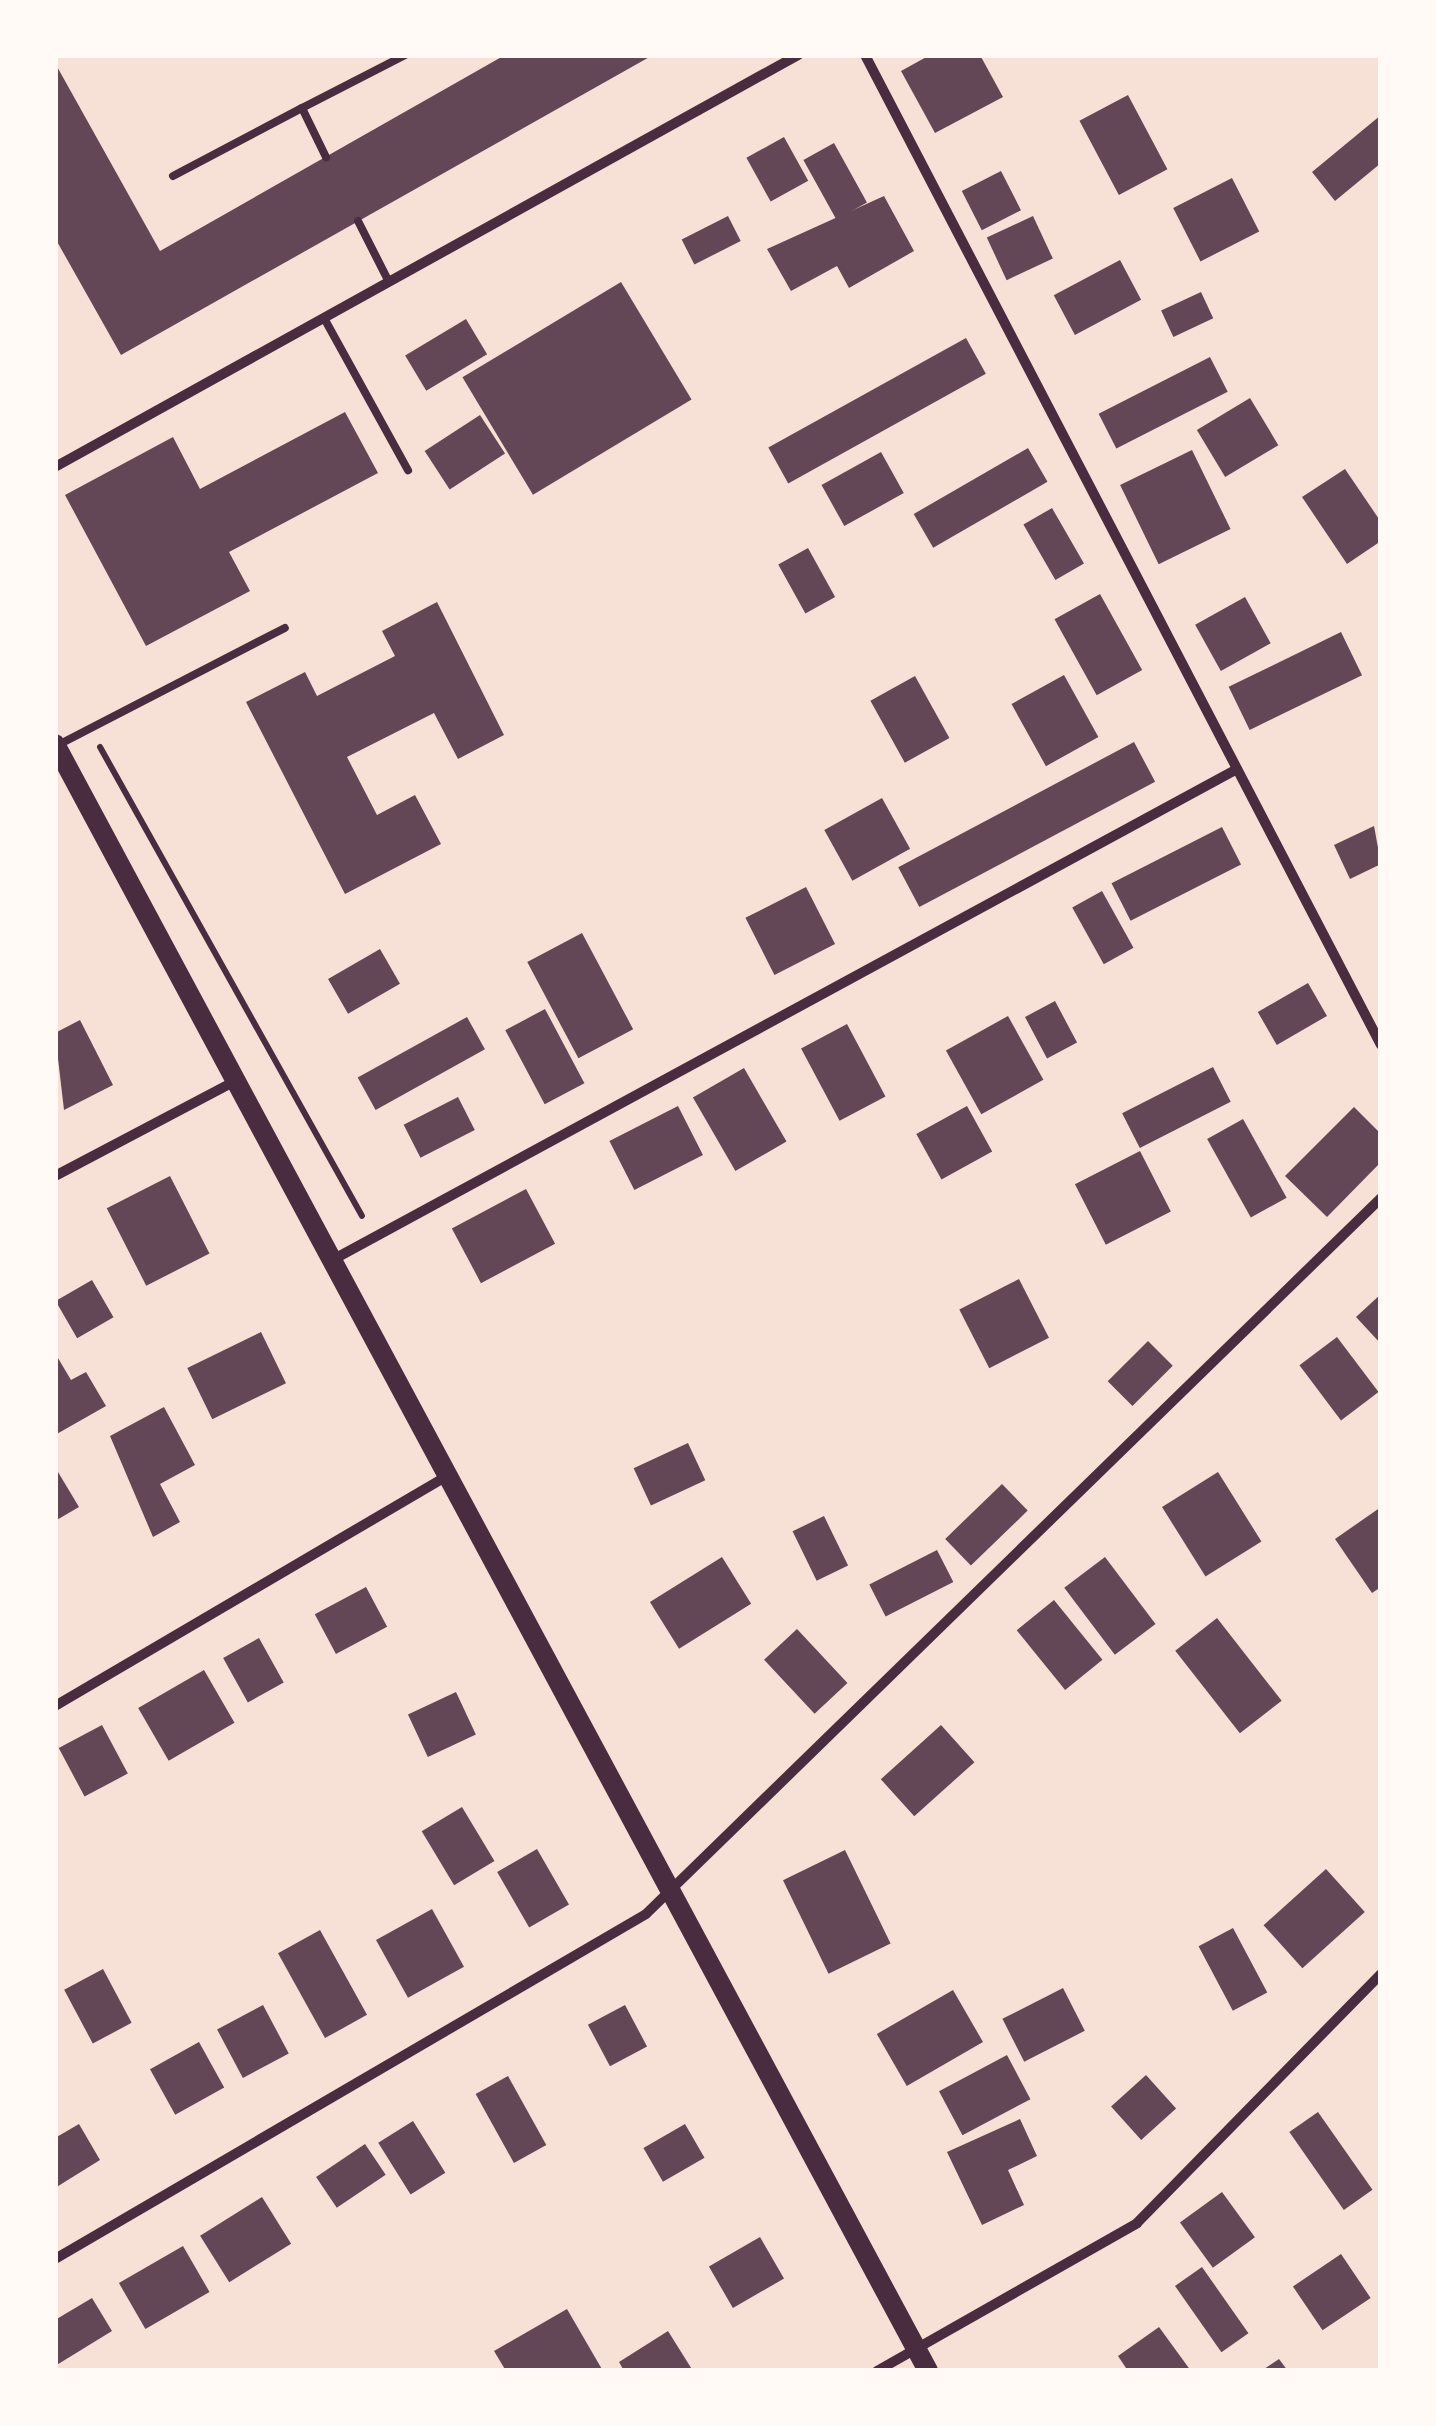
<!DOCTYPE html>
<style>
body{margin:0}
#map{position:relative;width:1436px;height:2426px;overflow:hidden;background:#f7e1d7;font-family:Montserrat,sans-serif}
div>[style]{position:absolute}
.building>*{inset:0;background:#644757;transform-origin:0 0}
.path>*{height:6px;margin:-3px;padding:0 3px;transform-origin:3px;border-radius:3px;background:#4a2c40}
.service>*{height:8px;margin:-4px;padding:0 4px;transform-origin:4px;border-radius:4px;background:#4a2c40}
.minor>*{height:10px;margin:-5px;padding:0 5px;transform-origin:5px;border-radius:5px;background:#4a2c40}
.secondary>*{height:20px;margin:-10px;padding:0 10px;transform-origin:10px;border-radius:10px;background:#4a2c40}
span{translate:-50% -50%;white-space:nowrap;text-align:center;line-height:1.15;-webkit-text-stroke:9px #fffaf5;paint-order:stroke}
.frame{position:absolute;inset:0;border:58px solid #fffaf5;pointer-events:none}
</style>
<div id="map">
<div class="building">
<div style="clip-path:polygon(505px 55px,653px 55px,121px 355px,55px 238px,55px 63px,160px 251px)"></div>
<div style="clip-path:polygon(930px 55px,980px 55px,1003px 97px,935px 133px,901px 71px)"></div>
<div style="left:1128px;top:95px;width:84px;height:55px;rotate:62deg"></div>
<div style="clip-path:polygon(1381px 115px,1381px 163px,1335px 201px,1312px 172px)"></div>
<div style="left:784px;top:137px;width:50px;height:43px;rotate:61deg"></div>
<div style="left:834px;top:143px;width:68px;height:35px;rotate:61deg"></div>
<div style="left:1001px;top:171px;width:44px;height:44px;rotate:63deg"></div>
<div style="left:1232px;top:178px;width:60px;height:66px;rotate:63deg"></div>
<div style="clip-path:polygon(884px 196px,914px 251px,849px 288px,837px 266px,791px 291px,767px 249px)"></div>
<div style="left:728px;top:216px;width:28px;height:52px;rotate:63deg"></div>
<div style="left:1033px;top:216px;width:47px;height:51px;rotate:65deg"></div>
<div style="left:1120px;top:260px;width:45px;height:75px;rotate:62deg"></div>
<div style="left:621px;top:282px;width:137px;height:185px;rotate:59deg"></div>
<div style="left:1201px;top:292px;width:29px;height:44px;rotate:65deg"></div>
<div style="left:466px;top:319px;width:41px;height:71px;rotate:59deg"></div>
<div style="left:966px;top:338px;width:41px;height:226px;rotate:61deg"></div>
<div style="left:1210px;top:357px;width:39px;height:125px;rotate:63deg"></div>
<div style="left:1250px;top:398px;width:55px;height:62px;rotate:59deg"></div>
<div style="clip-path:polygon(345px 412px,378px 473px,229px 552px,250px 591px,146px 646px,65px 495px,173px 437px,200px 489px)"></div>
<div style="left:480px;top:415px;width:46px;height:66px;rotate:57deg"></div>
<div style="left:1028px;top:448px;width:39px;height:132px;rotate:60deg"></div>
<div style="left:1192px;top:450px;width:88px;height:80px;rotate:64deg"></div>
<div style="left:881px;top:452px;width:47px;height:68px;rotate:61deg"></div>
<div style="clip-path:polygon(1345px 469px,1381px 522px,1381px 541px,1347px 564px,1302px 497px)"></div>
<div style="left:1052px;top:508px;width:64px;height:33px;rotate:60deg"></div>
<div style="left:808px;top:548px;width:56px;height:34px;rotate:61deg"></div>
<div style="left:1100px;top:594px;width:87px;height:52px;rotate:61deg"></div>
<div style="left:1245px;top:597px;width:53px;height:57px;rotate:61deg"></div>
<div style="clip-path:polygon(437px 602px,504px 735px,458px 759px,434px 713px,347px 757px,377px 815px,415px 795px,441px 844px,345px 894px,246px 702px,305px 672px,317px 696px,395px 656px,382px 631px)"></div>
<div style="left:1341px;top:632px;width:48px;height:125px;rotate:64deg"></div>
<div style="left:1064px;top:675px;width:71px;height:60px;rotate:61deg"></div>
<div style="left:915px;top:676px;width:71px;height:51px;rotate:61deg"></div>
<div style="left:1134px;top:742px;width:45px;height:267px;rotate:62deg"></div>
<div style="left:882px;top:798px;width:58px;height:66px;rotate:61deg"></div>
<div style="clip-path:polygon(1374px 826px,1381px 864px,1350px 879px,1334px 845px)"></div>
<div style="left:1222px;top:827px;width:42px;height:124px;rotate:63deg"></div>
<div style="left:806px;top:887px;width:64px;height:68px;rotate:63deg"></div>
<div style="left:1102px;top:891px;width:65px;height:34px;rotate:61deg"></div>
<div style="left:582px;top:933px;width:109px;height:62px;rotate:62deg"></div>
<div style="left:380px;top:949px;width:40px;height:60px;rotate:60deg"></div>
<div style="left:1308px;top:983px;width:38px;height:58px;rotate:60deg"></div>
<div style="left:1055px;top:1001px;width:47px;height:34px;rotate:62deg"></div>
<div style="left:545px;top:1009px;width:84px;height:45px;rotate:62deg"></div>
<div style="left:1008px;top:1016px;width:73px;height:71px;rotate:61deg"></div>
<div style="left:467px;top:1017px;width:37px;height:125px;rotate:61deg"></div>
<div style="clip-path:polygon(80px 1020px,113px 1085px,64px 1110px,55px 1033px)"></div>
<div style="left:847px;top:1024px;width:82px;height:52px;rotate:62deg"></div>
<div style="left:1213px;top:1067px;width:39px;height:102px;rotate:63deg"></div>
<div style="left:744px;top:1068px;width:85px;height:59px;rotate:60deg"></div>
<div style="left:458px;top:1097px;width:37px;height:61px;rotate:63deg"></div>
<div style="left:678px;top:1106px;width:55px;height:77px;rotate:63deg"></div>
<div style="left:967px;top:1106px;width:52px;height:58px;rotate:61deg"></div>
<div style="clip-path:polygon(1354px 1107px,1381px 1134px,1381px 1162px,1327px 1217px,1285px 1176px)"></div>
<div style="left:1243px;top:1119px;width:90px;height:41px;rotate:61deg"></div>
<div style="left:1140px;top:1151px;width:68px;height:73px;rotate:63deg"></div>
<div style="left:170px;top:1176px;width:87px;height:71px;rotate:63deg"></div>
<div style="left:526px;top:1189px;width:62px;height:84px;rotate:62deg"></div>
<div style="left:1019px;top:1279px;width:66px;height:67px;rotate:63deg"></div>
<div style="left:92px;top:1280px;width:43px;height:42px;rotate:60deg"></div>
<div style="clip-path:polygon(1381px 1294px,1381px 1344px,1356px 1317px)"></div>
<div style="left:261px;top:1332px;width:57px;height:82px;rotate:64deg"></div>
<div style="left:1337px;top:1337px;width:69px;height:47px;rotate:53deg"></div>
<div style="left:1148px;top:1341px;width:35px;height:57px;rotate:45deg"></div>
<div style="clip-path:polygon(55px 1353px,71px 1380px,86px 1372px,106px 1406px,55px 1435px)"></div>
<div style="clip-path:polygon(164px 1407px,195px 1465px,160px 1484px,180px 1522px,153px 1537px,110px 1436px)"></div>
<div style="left:688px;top:1443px;width:41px;height:60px;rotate:65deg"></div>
<div style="clip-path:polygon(55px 1467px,79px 1507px,55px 1521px)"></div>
<div style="left:1218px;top:1472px;width:82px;height:66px;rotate:58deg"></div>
<div style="left:1002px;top:1484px;width:37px;height:79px;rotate:46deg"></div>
<div style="clip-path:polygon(1381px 1507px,1381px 1587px,1372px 1593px,1335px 1539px)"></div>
<div style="left:824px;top:1516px;width:55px;height:35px;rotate:64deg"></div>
<div style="left:937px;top:1550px;width:36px;height:76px;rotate:63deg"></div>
<div style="left:722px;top:1557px;width:55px;height:85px;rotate:58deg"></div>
<div style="left:1105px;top:1557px;width:84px;height:51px;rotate:53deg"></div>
<div style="left:366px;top:1587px;width:45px;height:58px;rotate:62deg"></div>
<div style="left:1054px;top:1600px;width:77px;height:48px;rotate:51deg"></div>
<div style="left:1217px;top:1618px;width:105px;height:53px;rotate:52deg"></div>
<div style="left:797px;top:1629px;width:74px;height:45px;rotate:47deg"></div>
<div style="left:259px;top:1638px;width:51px;height:41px;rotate:61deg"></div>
<div style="left:204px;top:1670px;width:61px;height:76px;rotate:60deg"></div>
<div style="left:456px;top:1692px;width:47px;height:53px;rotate:65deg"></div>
<div style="left:102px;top:1725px;width:55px;height:49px;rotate:62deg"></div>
<div style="left:941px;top:1725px;width:50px;height:81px;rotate:48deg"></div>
<div style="left:462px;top:1807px;width:63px;height:47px;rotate:59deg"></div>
<div style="left:537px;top:1849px;width:64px;height:46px;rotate:60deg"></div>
<div style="left:845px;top:1850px;width:104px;height:69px;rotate:64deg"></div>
<div style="left:1326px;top:1869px;width:58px;height:84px;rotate:48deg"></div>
<div style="left:432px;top:1909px;width:66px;height:64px;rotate:61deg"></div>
<div style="left:1233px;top:1928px;width:73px;height:39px;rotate:62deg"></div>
<div style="left:320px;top:1930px;width:97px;height:48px;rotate:61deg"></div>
<div style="left:103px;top:1969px;width:61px;height:44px;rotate:62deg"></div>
<div style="left:1063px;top:1988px;width:48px;height:68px;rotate:63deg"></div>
<div style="left:953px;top:1990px;width:60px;height:88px;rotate:60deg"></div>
<div style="left:263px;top:2005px;width:55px;height:52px;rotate:62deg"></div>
<div style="left:625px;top:2005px;width:47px;height:42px;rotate:62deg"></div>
<div style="left:199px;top:2042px;width:52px;height:56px;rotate:61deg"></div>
<div style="left:1007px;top:2055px;width:50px;height:77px;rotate:62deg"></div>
<div style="left:1146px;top:2075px;width:45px;height:47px;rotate:48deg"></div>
<div style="left:508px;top:2076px;width:79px;height:37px;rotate:61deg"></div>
<div style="left:1318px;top:2112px;width:95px;height:35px;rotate:55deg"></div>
<div style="clip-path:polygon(1020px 2119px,1037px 2156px,1008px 2170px,1024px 2205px,982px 2225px,947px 2152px)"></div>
<div style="left:413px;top:2121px;width:61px;height:41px;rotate:58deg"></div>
<div style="clip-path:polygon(79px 2124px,100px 2160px,55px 2188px,55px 2138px)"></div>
<div style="left:685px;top:2124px;width:39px;height:48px;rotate:60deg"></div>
<div style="left:365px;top:2144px;width:37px;height:59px;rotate:56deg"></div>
<div style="left:1222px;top:2192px;width:56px;height:52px;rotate:54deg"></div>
<div style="left:262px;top:2197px;width:55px;height:73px;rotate:58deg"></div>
<div style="left:760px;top:2237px;width:48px;height:59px;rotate:60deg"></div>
<div style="left:183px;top:2246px;width:53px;height:74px;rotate:60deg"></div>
<div style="left:1341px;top:2254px;width:53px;height:58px;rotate:56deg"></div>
<div style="left:1202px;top:2267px;width:81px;height:33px;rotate:55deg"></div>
<div style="clip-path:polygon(92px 2298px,112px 2331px,55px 2366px,55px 2320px)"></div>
<div style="clip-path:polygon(567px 2309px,603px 2371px,506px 2371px,494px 2351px)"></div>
<div style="clip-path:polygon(1159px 2327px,1191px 2371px,1128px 2371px,1118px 2356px)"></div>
<div style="clip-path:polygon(668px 2331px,693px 2371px,624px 2371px,619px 2362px)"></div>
<div style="clip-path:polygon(1279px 2359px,1288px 2371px,1261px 2371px)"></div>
</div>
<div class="path">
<div style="left:100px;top:747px;width:537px;rotate:60.81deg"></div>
</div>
<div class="service">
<div style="left:302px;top:108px;width:116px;rotate:-27.2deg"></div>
<div style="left:173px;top:176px;width:146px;rotate:-27.8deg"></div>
<div style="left:302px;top:108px;width:55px;rotate:63.9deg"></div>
<div style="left:358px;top:221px;width:68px;rotate:63.1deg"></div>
<div style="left:324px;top:318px;width:174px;rotate:61.1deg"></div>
<div style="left:60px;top:744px;width:253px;rotate:-27.3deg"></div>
</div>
<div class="minor">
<div style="left:865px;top:55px;width:1116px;rotate:62.47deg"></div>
<div style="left:55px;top:467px;width:850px;rotate:-29.01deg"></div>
<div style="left:55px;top:1176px;width:204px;rotate:-27.8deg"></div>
<div style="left:336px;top:1258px;width:1025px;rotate:-28.49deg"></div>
<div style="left:55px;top:1706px;width:459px;rotate:-30.4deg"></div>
<div style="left:55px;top:2259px;width:684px;rotate:-30.27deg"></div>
<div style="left:646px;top:1914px;width:1026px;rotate:-44.25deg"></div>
<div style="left:877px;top:2371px;width:299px;rotate:-29.6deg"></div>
<div style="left:1137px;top:2223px;width:349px;rotate:-45.6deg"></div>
</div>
<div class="secondary">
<div style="left:55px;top:744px;width:1846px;rotate:61.78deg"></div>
</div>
<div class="frame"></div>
</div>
